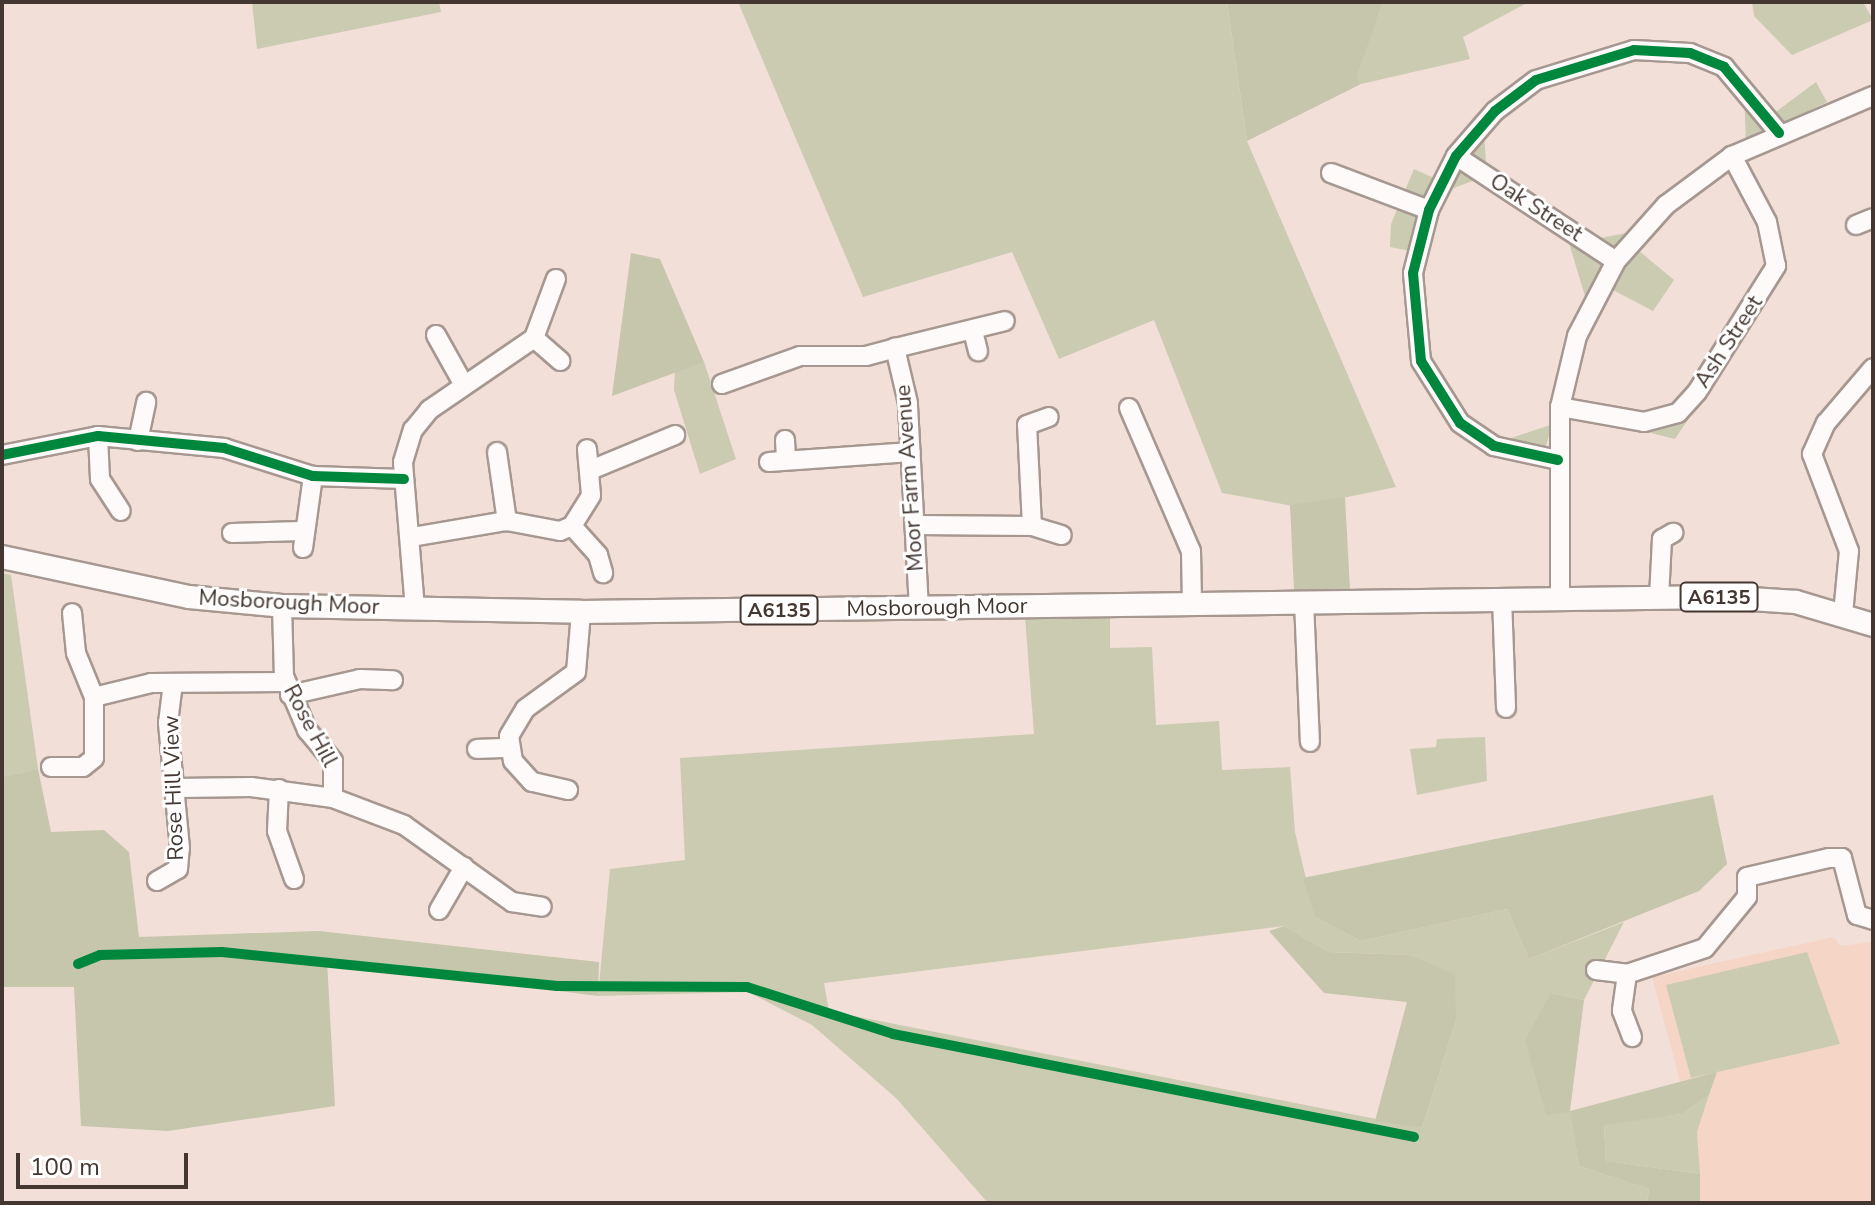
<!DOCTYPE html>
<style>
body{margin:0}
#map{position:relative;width:1875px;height:1205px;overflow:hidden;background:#f2dfd7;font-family:"Nunito Sans",sans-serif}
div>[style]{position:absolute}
.built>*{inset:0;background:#f5d5c6}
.green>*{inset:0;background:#cbcbb2}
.forest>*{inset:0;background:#c5c6ab}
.roads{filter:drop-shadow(2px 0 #a69891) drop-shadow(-2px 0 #a69891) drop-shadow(0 2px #a69891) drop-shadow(0 -2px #a69891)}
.minor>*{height:18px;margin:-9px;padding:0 9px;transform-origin:9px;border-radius:9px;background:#fdfaf9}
.major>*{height:22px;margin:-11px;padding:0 11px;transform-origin:11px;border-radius:11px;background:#fdfaf9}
.cycleway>*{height:10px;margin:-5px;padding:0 5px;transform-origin:5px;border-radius:5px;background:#00873e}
span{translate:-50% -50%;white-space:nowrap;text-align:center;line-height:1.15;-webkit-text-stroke:6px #fff;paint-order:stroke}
.shield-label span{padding:2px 6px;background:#fff;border:2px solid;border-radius:6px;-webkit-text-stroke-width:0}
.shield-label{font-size:20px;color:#443630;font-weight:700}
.street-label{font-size:22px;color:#443630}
.frame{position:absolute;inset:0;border:4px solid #443630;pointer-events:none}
.scale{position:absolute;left:16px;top:1153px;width:172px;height:36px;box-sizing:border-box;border:4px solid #443630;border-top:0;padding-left:10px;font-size:24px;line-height:28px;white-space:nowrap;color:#443630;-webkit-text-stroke:6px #fff;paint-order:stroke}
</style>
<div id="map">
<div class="built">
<i style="clip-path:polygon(1834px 937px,1840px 946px,1873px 942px,1873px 1203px,1700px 1203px,1697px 1132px,1717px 1073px,1680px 1081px,1652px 977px)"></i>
</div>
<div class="green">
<i style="clip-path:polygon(252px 2px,439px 2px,441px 12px,257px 49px)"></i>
<i style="clip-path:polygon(738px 2px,1227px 2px,1247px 141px,1396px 487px,1299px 507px,1222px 493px,1154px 320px,1059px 359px,1012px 252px,863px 297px)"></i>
<i style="clip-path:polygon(1383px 2px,1529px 2px,1463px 37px,1470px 59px,1361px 84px,1355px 78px)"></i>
<i style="clip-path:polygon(1752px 2px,1863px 2px,1873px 20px,1792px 55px,1754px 16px)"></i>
<i style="clip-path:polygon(1816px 82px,1827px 102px,1746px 141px,1744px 94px,1765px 120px)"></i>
<i style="clip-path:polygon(1484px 130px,1486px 164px,1478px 179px,1451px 189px,1438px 216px,1419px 222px,1411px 251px,1390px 247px,1391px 224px,1414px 169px,1447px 184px)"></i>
<i style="clip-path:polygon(1580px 228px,1601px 238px,1626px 233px,1585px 296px,1569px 243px)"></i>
<i style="clip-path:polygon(1638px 250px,1674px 280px,1653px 311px,1611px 289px)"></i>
<i style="clip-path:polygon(704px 362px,736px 459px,700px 474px,674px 390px,675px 369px)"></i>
<i style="clip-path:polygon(1695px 409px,1675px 439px,1643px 431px,1678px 420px)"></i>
<i style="clip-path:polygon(1553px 424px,1544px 451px,1502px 441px)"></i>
<i style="clip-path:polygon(2px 573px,11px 575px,38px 769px,2px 777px)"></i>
<i style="clip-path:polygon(evenodd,1110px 615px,1110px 648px,1152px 647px,1156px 725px,1219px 721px,1222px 770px,1290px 767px,1295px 832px,1315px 917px,1361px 941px,1507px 909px,1529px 959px,1624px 922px,1584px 1000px,1551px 993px,1579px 1166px,1649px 1189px,1647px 1203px,988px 1203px,896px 1098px,812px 1025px,748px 992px,598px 996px,610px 869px,685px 860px,680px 758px,1034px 734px,1025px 617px,1110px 615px,1284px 926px,1329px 952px,1410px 955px,1456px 1020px,1422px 1128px,829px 1011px,824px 983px,1284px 926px)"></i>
<i style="clip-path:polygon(1485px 737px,1487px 781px,1417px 795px,1410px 749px,1436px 747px,1437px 739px)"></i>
<i style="clip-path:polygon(1807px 952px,1840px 1044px,1691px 1078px,1666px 985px)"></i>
<i style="clip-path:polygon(1709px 1095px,1697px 1132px,1700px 1174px,1606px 1161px,1604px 1124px,1682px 1114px)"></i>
</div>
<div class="forest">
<i style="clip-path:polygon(1227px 2px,1383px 2px,1356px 78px,1361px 84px,1247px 141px)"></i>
<i style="clip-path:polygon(631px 253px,660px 259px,704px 362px,612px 396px)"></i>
<i style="clip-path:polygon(1345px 497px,1350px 590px,1294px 590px,1290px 505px)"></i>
<i style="clip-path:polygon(38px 769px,51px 832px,104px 830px,129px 852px,139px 937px,319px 931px,599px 962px,598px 996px,327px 961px,335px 1106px,168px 1131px,81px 1126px,74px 987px,2px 987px,2px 777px)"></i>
<i style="clip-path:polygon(1713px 795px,1727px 864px,1699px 891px,1529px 959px,1507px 909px,1361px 941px,1315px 917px,1303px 878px)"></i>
<i style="clip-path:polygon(1284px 926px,1329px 952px,1409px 955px,1455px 974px,1456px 1020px,1422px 1128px,1375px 1121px,1407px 1002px,1324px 993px,1269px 931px)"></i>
<i style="clip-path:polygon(1551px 993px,1584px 1000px,1570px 1111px,1717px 1072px,1709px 1095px,1682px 1114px,1604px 1125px,1606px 1161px,1700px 1174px,1700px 1203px,1647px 1203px,1649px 1189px,1579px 1166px,1570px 1112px,1546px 1115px,1525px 1040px)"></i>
</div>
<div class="roads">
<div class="minor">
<i style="left:1456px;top:156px;width:191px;rotate:33.3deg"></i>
<i style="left:1331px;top:173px;width:105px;rotate:20.7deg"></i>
<i style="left:1856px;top:225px;width:18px;rotate:-22deg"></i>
<i style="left:973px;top:331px;width:21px;rotate:76deg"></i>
<i style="left:436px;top:335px;width:57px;rotate:60.8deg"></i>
<i style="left:534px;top:338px;width:35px;rotate:41deg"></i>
<i style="left:722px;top:384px;width:83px;rotate:-19.7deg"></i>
<i style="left:800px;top:356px;width:66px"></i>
<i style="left:866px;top:356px;width:30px;rotate:-15deg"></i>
<i style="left:1560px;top:407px;width:85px;rotate:10.1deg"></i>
<i style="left:1644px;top:422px;width:35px;rotate:-15deg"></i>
<i style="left:1678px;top:413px;width:28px;rotate:-48deg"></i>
<i style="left:1697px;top:392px;width:149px;rotate:-57.9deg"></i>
<i style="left:1776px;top:266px;width:45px;rotate:-101.6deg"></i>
<i style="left:1767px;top:222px;width:75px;rotate:-117.9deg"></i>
<i style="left:1129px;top:408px;width:156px;rotate:66.6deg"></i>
<i style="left:1191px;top:551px;width:52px;rotate:88.9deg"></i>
<i style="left:98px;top:436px;width:43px;rotate:87.3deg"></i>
<i style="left:100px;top:479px;width:38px;rotate:57deg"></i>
<i style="left:785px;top:440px;width:20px;rotate:87deg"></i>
<i style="left:138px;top:441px;width:40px;rotate:-78deg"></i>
<i style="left:497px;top:452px;width:70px;rotate:81.8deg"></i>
<i style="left:2px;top:455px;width:98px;rotate:-11.2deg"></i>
<i style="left:98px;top:436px;width:127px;rotate:5.4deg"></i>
<i style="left:224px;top:448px;width:93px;rotate:17.5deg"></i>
<i style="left:313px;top:476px;width:91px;rotate:1.9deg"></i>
<i style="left:1558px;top:460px;width:66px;rotate:-167.7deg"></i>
<i style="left:1494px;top:446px;width:41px;rotate:-145.9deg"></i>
<i style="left:1460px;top:423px;width:73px;rotate:-122.2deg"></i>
<i style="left:1421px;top:361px;width:88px;rotate:-95.2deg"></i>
<i style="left:1413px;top:273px;width:65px;rotate:-75.7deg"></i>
<i style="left:1429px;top:210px;width:60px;rotate:-63.4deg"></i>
<i style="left:1456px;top:156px;width:60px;rotate:-49.1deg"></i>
<i style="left:1495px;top:111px;width:51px;rotate:-37.1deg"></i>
<i style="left:1536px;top:80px;width:102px;rotate:-17deg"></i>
<i style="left:1634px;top:50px;width:56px;rotate:3.1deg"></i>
<i style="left:1690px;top:53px;width:37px;rotate:22deg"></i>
<i style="left:1724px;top:67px;width:86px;rotate:50.2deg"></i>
<i style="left:769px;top:462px;width:142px;rotate:-4deg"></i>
<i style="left:593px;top:469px;width:89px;rotate:-22.5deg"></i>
<i style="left:917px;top:525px;width:115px;rotate:0.5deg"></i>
<i style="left:1032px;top:526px;width:31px;rotate:17deg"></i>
<i style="left:572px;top:526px;width:39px;rotate:48deg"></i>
<i style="left:598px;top:555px;width:19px;rotate:74deg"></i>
<i style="left:1032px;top:526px;width:101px;rotate:-92.8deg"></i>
<i style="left:1027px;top:425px;width:23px;rotate:-20deg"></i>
<i style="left:232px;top:533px;width:70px;rotate:-1.6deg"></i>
<i style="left:412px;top:537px;width:96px;rotate:-9.6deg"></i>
<i style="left:507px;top:521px;width:54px;rotate:10.7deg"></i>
<i style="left:560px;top:531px;width:13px;rotate:-23deg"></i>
<i style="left:572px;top:526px;width:36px;rotate:-58deg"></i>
<i style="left:591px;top:495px;width:46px;rotate:-95deg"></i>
<i style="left:303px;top:548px;width:73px;rotate:-82.1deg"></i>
<i style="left:1502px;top:598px;width:110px;rotate:87.9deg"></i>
<i style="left:1560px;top:598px;width:191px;rotate:-90deg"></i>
<i style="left:1560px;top:407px;width:73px;rotate:-76.5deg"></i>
<i style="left:1577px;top:336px;width:85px;rotate:-62.5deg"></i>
<i style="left:1616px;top:261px;width:75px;rotate:-48.2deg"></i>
<i style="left:1666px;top:205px;width:82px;rotate:-36.6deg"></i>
<i style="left:1732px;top:156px;width:153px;rotate:-23.1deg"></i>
<i style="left:1659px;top:598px;width:59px;rotate:-87.1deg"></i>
<i style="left:1662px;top:539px;width:13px;rotate:-29deg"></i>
<i style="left:1304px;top:601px;width:141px;rotate:87.6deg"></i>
<i style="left:282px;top:606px;width:70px;rotate:88.4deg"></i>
<i style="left:284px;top:676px;width:59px;rotate:66.9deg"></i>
<i style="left:307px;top:730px;width:40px;rotate:50deg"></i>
<i style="left:333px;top:761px;width:37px;rotate:90deg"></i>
<i style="left:415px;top:609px;width:147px;rotate:-94.7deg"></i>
<i style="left:403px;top:462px;width:34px;rotate:-73deg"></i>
<i style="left:413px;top:430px;width:26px;rotate:-51deg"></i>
<i style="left:429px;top:410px;width:127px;rotate:-34.4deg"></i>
<i style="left:534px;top:338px;width:63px;rotate:-69.6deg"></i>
<i style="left:919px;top:609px;width:206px;rotate:-93.1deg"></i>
<i style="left:908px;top:403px;width:57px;rotate:-103.3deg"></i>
<i style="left:895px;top:348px;width:113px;rotate:-13.8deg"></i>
<i style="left:1843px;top:614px;width:63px;rotate:-84.6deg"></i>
<i style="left:1849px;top:551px;width:104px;rotate:-110.9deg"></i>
<i style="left:1812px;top:454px;width:34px;rotate:-66deg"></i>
<i style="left:1826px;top:423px;width:72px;rotate:-49.5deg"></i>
<i style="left:290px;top:695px;width:72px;rotate:-12.9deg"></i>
<i style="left:360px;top:679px;width:33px;rotate:2deg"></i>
<i style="left:94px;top:697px;width:59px;rotate:-13.8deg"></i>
<i style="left:151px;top:683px;width:134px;rotate:-0.4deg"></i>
<i style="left:477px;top:749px;width:31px;rotate:-2deg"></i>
<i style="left:51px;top:767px;width:32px"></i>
<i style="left:83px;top:767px;width:14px;rotate:-39deg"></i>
<i style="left:94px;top:758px;width:61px;rotate:-90deg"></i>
<i style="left:94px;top:697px;width:48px;rotate:-112.2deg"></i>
<i style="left:76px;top:653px;width:40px;rotate:-95.7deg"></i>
<i style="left:177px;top:788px;width:74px;rotate:-0.8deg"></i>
<i style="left:251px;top:787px;width:83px;rotate:7.6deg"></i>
<i style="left:333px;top:798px;width:76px;rotate:20.8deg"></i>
<i style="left:404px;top:825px;width:133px;rotate:35.5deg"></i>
<i style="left:512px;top:902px;width:30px;rotate:9deg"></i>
<i style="left:279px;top:789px;width:42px;rotate:92.7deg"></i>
<i style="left:277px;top:831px;width:51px;rotate:70.5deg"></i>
<i style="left:568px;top:790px;width:37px;rotate:-167deg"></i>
<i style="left:532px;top:782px;width:28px;rotate:-132deg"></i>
<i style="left:513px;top:761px;width:25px;rotate:-99deg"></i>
<i style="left:509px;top:736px;width:31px;rotate:-59deg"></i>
<i style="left:525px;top:709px;width:63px;rotate:-36deg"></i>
<i style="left:576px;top:672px;width:60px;rotate:-85.2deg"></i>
<i style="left:157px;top:881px;width:24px;rotate:-30deg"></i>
<i style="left:178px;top:869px;width:21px;rotate:-85deg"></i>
<i style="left:180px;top:848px;width:126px;rotate:-95.5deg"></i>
<i style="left:168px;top:723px;width:40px;rotate:-82.9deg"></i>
<i style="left:439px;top:910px;width:50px;rotate:-59.8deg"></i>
<i style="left:1596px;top:970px;width:31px;rotate:7deg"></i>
<i style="left:1627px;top:974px;width:82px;rotate:-18.4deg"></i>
<i style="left:1705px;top:948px;width:66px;rotate:-50.5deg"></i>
<i style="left:1747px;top:897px;width:20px;rotate:-90deg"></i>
<i style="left:1747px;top:877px;width:84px;rotate:-13deg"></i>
<i style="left:1829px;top:858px;width:13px"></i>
<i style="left:1842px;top:858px;width:59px;rotate:75.3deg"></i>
<i style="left:1857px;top:915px;width:17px;rotate:17deg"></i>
<i style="left:1627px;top:974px;width:37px;rotate:98deg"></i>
<i style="left:1622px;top:1011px;width:28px;rotate:69deg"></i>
</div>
<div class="major">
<i style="left:2px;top:557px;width:191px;rotate:12.1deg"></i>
<i style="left:189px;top:597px;width:93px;rotate:5.5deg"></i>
<i style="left:282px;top:606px;width:299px;rotate:1.1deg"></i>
<i style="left:581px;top:612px;width:1140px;rotate:-0.75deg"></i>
<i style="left:1721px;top:597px;width:75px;rotate:3.8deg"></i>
<i style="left:1796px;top:602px;width:80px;rotate:16.6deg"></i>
</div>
</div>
<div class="cycleway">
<i style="left:2px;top:455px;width:98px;rotate:-11.2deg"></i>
<i style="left:98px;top:436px;width:127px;rotate:5.4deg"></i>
<i style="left:224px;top:448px;width:93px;rotate:17.5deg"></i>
<i style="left:313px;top:476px;width:91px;rotate:1.9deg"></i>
<i style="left:1558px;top:460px;width:66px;rotate:-167.7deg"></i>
<i style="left:1494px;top:446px;width:41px;rotate:-145.9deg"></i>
<i style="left:1460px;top:423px;width:73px;rotate:-122.2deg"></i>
<i style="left:1421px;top:361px;width:88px;rotate:-95.2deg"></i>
<i style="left:1413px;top:273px;width:65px;rotate:-75.7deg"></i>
<i style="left:1429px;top:210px;width:60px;rotate:-63.4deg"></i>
<i style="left:1456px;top:156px;width:60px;rotate:-49.1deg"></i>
<i style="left:1495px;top:111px;width:51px;rotate:-37.1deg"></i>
<i style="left:1536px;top:80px;width:102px;rotate:-17deg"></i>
<i style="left:1634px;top:50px;width:56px;rotate:3.1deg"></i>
<i style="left:1690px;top:53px;width:37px;rotate:22deg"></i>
<i style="left:1724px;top:67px;width:86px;rotate:50.2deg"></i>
<i style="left:78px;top:964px;width:24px;rotate:-22deg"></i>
<i style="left:100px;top:955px;width:122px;rotate:-1.4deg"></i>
<i style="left:222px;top:952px;width:337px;rotate:5.8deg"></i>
<i style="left:557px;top:986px;width:190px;rotate:0.3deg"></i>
<i style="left:747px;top:987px;width:153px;rotate:17.8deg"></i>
<i style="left:893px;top:1034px;width:531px;rotate:11.18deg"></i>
</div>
<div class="shield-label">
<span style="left:1719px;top:597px">A6135</span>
<span style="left:779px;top:610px">A6135</span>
</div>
<div class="street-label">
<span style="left:1536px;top:208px;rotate:33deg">Oak Street</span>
<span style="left:1729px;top:342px;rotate:-57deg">Ash Street</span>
<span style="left:910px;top:478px;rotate:-94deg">Moor Farm Avenue</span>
<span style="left:289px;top:603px;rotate:3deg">Mosborough Moor</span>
<span style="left:937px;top:608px;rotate:-1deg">Mosborough Moor</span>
<span style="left:310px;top:726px;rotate:62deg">Rose Hill</span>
<span style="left:174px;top:788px;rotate:-92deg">Rose Hill View</span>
</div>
<div class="frame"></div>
<div class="scale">100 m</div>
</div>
